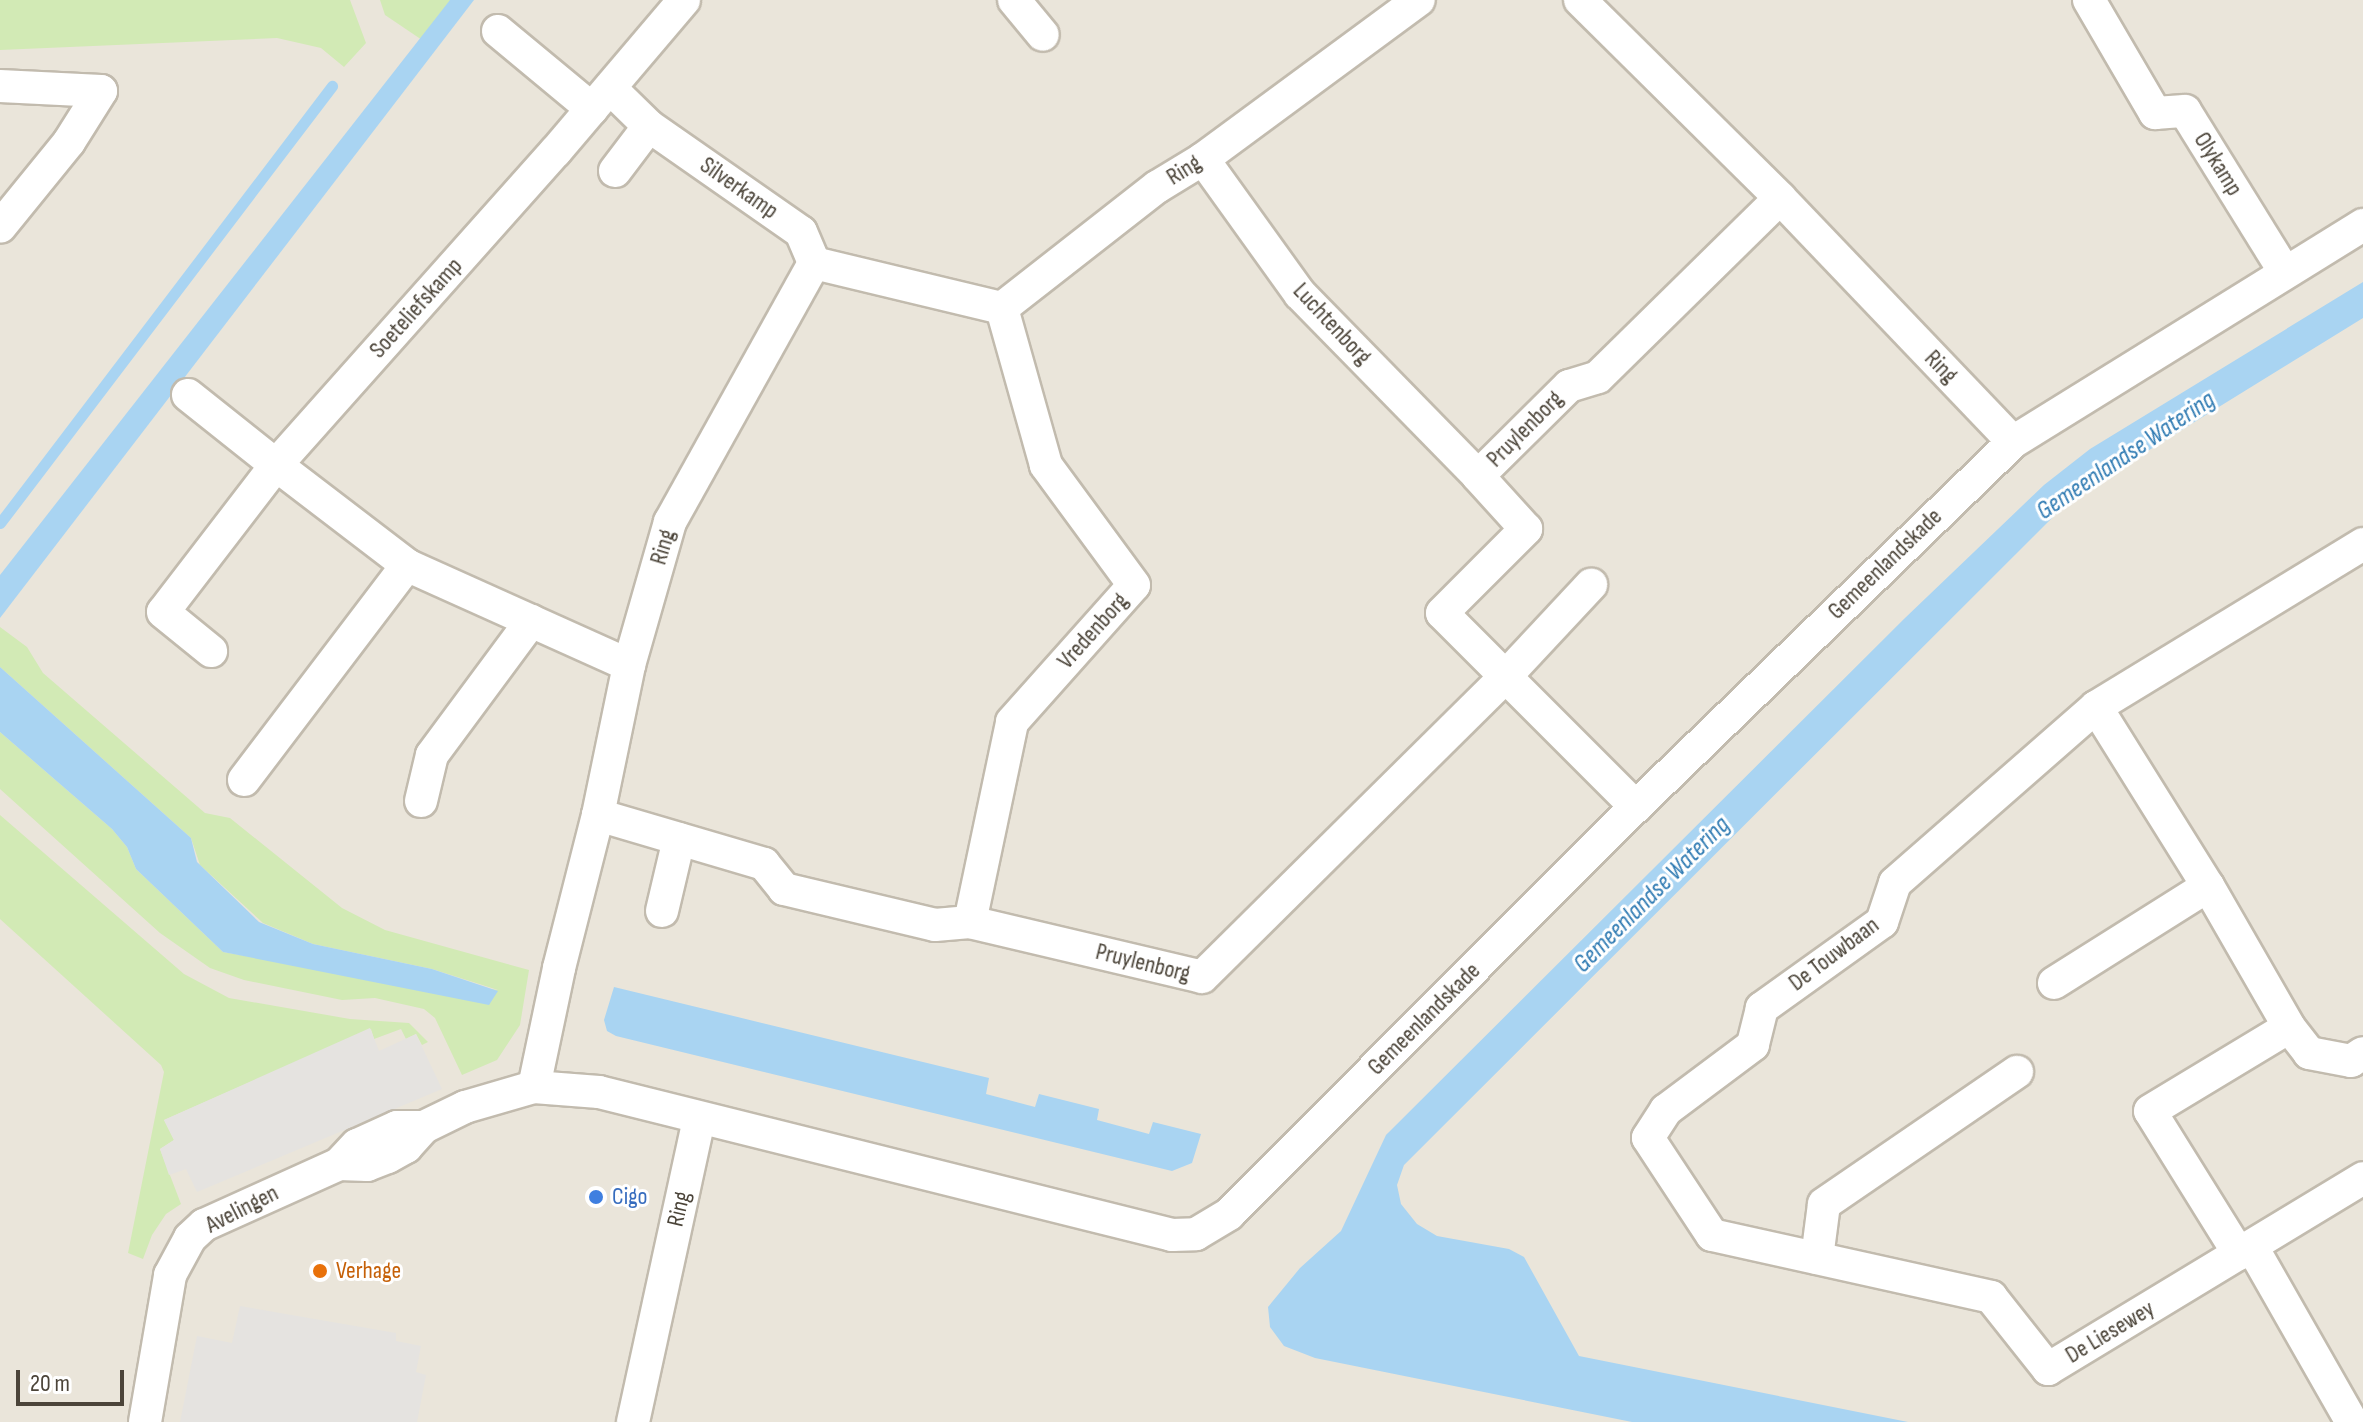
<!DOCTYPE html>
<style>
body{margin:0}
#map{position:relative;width:2363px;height:1422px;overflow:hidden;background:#f6f3ec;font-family:"Sofia Sans Condensed",sans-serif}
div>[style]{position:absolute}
.residential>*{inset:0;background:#eae5da}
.green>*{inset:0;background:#d2eab5}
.parking>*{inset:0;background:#e5e3e0}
.water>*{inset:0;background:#a9d4f2}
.stream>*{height:11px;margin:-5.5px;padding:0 5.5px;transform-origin:5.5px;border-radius:5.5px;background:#a9d4f2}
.roads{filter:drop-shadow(2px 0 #c2bbae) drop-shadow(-2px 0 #c2bbae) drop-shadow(0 2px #c2bbae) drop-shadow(0 -2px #c2bbae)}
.minor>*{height:32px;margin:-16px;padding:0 16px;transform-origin:16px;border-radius:16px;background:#fff}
.dots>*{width:22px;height:22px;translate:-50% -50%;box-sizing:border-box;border:4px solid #fff;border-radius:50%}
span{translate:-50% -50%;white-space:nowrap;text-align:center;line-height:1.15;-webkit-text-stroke:6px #fff;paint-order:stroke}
.street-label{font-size:24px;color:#4b4439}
.shop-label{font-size:24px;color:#366cbe}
.left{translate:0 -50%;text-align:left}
.food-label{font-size:24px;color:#c56008}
.water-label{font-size:26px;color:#2e7ab2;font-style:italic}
.scale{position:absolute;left:16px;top:1370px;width:108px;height:36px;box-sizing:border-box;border:4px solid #4b4439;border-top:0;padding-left:10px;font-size:24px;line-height:28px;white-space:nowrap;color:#4b4439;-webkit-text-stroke:6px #fff;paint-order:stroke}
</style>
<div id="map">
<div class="residential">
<i style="clip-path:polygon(0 0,2363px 0,2363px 1422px,0 1422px)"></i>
</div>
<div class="green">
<i style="clip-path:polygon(0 0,350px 0,366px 43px,344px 67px,321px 48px,277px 38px,0 50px)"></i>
<i style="clip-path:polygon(380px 0,459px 0,428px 44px,385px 15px)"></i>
<i style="clip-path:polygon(0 627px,27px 647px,43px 673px,205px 813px,230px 818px,342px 908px,385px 930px,529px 970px,520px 1025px,497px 1060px,462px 1075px,435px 1018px,424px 1009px,375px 998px,342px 1000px,244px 980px,210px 968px,160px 933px,0 789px,0 732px,112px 829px,127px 847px,136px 869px,223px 952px,360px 976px,498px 990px,432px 969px,313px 944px,263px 923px,200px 865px,191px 838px,0 667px)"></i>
<i style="clip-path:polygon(0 815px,184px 974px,229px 998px,350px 1019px,409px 1023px,428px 1042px,422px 1045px,416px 1034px,406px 1039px,401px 1029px,374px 1039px,371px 1029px,164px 1120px,174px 1140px,160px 1149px,181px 1204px,166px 1214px,152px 1235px,143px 1259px,128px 1253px,164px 1072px,161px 1065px,0 919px)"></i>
</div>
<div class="parking">
<i style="clip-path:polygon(370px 1028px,379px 1051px,416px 1034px,442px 1089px,197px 1192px,186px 1169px,169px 1175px,160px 1149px,174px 1140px,164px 1120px)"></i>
<i style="clip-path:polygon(240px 1306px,396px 1333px,396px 1341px,421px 1346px,416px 1372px,426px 1375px,417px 1422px,180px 1422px,197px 1336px,232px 1343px)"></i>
</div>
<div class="water">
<i style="clip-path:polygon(450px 0,474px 0,0 618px,0 575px)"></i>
<i style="clip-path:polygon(2363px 282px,2363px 318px,2099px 481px,2058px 512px,1404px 1165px,1397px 1185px,1401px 1204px,1417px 1224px,1437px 1236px,1509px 1249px,1524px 1257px,1579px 1356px,1908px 1422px,1632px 1422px,1315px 1358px,1284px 1346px,1270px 1327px,1268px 1307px,1300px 1268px,1341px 1231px,1386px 1135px,1905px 618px,2044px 485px,2090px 449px)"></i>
<i style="clip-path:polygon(0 667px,191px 838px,197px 862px,259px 922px,313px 944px,432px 969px,498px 991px,489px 1005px,223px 952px,136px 869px,127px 847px,112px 829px,0 732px)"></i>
<i style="clip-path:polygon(614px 987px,989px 1078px,986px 1094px,1035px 1107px,1039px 1094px,1099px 1109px,1097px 1120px,1149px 1134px,1153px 1122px,1201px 1134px,1192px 1163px,1172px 1171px,616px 1036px,607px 1031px,604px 1020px)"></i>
</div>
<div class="stream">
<i style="left:0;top:523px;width:549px;rotate:-52.78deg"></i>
</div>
<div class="roads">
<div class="minor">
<i style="left:1014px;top:0;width:45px;rotate:50.4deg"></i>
<i style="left:1580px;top:0;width:281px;rotate:44.7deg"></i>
<i style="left:1780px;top:198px;width:337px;rotate:46.3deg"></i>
<i style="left:2089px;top:0;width:131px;rotate:59.7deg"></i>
<i style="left:2155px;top:113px;width:30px;rotate:-4deg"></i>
<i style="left:2185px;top:111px;width:190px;rotate:58.2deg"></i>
<i style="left:498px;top:31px;width:122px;rotate:39.7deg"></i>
<i style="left:0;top:86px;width:101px;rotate:2.8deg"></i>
<i style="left:101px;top:91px;width:60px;rotate:122.1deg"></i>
<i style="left:69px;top:142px;width:109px;rotate:129.1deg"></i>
<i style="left:610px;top:88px;width:54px;rotate:44.3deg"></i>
<i style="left:649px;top:126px;width:185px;rotate:34.9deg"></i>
<i style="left:801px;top:232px;width:34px;rotate:67deg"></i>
<i style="left:1203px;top:159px;width:166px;rotate:54.3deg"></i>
<i style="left:1300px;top:294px;width:255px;rotate:45.6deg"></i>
<i style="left:615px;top:171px;width:56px;rotate:-52.9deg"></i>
<i style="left:188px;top:395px;width:112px;rotate:38.5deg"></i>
<i style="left:276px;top:465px;width:185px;rotate:127.5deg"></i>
<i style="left:163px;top:612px;width:62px;rotate:39.1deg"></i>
<i style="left:2363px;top:544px;width:313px;rotate:148.6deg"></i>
<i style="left:2096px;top:707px;width:267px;rotate:138.8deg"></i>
<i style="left:1895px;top:883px;width:41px;rotate:108.4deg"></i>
<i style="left:1882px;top:922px;width:148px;rotate:144.4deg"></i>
<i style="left:1762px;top:1008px;width:38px;rotate:104deg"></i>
<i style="left:1753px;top:1045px;width:109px;rotate:143.2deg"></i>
<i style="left:1666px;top:1110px;width:33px;rotate:123deg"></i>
<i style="left:1648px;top:1138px;width:116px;rotate:56.6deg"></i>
<i style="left:1712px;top:1235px;width:286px;rotate:12.5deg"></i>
<i style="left:1991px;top:1297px;width:92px;rotate:51.6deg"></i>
<i style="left:2048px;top:1369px;width:368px;rotate:-31.2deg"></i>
<i style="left:629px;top:665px;width:243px;rotate:-155.8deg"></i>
<i style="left:407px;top:565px;width:165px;rotate:-142.6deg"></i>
<i style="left:276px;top:465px;width:421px;rotate:-48.3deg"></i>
<i style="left:556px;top:151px;width:198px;rotate:-49.7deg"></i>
<i style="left:2096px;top:707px;width:211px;rotate:58deg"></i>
<i style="left:244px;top:780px;width:270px;rotate:-52.8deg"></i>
<i style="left:421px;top:801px;width:47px;rotate:-76.6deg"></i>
<i style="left:432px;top:755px;width:167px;rotate:-53.5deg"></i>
<i style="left:1636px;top:807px;width:274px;rotate:-135deg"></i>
<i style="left:1442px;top:613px;width:119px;rotate:-45deg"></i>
<i style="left:1526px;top:529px;width:72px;rotate:-132.2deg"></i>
<i style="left:1478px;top:476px;width:128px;rotate:-44.7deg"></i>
<i style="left:1569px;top:386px;width:30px;rotate:-17deg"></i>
<i style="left:1598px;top:377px;width:255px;rotate:-44.5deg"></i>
<i style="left:598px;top:815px;width:173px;rotate:16.4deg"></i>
<i style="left:764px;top:864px;width:32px;rotate:51deg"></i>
<i style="left:784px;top:889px;width:155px;rotate:13.4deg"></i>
<i style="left:935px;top:925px;width:35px;rotate:-5deg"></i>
<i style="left:970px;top:922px;width:238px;rotate:13.3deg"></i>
<i style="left:1202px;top:977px;width:428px;rotate:-44.7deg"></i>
<i style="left:1506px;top:676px;width:125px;rotate:-47deg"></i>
<i style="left:662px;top:911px;width:74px;rotate:-76.7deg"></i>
<i style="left:970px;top:922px;width:204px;rotate:-78.1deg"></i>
<i style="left:1012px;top:722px;width:183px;rotate:-48.3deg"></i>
<i style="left:1134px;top:585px;width:149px;rotate:-126.3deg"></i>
<i style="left:1046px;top:465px;width:163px;rotate:-105.7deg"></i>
<i style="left:2054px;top:983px;width:182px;rotate:-32.2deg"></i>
<i style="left:2208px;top:886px;width:163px;rotate:60.1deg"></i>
<i style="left:2289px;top:1027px;width:33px;rotate:52deg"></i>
<i style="left:2309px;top:1053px;width:43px;rotate:10.8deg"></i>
<i style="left:2351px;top:1061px;width:14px;rotate:-34deg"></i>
<i style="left:534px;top:1087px;width:122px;rotate:-78.1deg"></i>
<i style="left:559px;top:968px;width:158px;rotate:-75.7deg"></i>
<i style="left:598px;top:815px;width:153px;rotate:-78.3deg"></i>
<i style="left:629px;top:665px;width:149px;rotate:-74deg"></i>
<i style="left:670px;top:522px;width:296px;rotate:-60.9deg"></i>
<i style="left:814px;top:263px;width:193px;rotate:13.5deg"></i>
<i style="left:1002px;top:308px;width:197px;rotate:-38deg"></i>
<i style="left:1157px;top:187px;width:54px;rotate:-31.3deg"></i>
<i style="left:1203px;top:159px;width:268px;rotate:-36.4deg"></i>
<i style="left:339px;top:1164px;width:26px;rotate:-47deg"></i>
<i style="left:357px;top:1145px;width:44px;rotate:-24.2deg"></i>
<i style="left:397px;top:1127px;width:27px"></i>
<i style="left:2252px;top:1247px;width:202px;rotate:60.3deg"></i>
<i style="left:2239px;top:1254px;width:168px;rotate:-121.9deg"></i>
<i style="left:2150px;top:1111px;width:162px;rotate:-31.1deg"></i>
<i style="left:1817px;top:1258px;width:54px;rotate:-82.6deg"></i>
<i style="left:1824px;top:1204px;width:234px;rotate:-34.4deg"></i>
<i style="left:145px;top:1422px;width:149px;rotate:-80.3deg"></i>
<i style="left:170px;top:1275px;width:42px;rotate:-61.6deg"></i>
<i style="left:190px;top:1238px;width:19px;rotate:-43deg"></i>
<i style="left:204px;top:1225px;width:148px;rotate:-24.3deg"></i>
<i style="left:339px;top:1164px;width:28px;rotate:2deg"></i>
<i style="left:367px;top:1165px;width:22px;rotate:-21deg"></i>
<i style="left:388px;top:1157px;width:21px;rotate:-29deg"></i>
<i style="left:406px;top:1147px;width:27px;rotate:-48deg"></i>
<i style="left:424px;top:1127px;width:46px;rotate:-26deg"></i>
<i style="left:465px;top:1107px;width:72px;rotate:-16.2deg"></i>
<i style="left:534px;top:1087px;width:65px;rotate:4.4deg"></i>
<i style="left:599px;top:1092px;width:591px;rotate:14.01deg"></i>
<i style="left:1172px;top:1235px;width:24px;rotate:-2deg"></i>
<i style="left:1196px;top:1234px;width:39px;rotate:-31deg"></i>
<i style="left:1229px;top:1214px;width:555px;rotate:-45.07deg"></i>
<i style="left:1621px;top:821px;width:545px;rotate:-44.03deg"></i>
<i style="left:2013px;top:442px;width:412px;rotate:-31.8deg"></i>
<i style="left:633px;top:1422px;width:310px;rotate:-77.7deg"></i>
</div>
</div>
<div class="dots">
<i style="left:596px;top:1197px;background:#3f7fe0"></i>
<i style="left:320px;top:1271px;background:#e8710a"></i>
</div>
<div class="street-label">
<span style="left:2218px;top:164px;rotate:58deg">Olykamp</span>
<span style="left:1184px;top:170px;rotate:-32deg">Ring</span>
<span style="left:739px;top:188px;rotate:35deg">Silverkamp</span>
<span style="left:416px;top:308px;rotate:-48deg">Soeteliefskamp</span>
<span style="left:1332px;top:324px;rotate:47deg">Luchtenborg</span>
<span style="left:1941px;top:367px;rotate:46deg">Ring</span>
<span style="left:1525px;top:429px;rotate:-45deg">Pruylenborg</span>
<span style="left:663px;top:547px;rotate:-73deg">Ring</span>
<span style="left:1885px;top:564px;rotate:-44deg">Gemeenlandskade</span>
<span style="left:1093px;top:631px;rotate:-48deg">Vredenborg</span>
<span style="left:1834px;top:954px;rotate:-37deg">De Touwbaan</span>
<span style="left:1143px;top:963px;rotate:14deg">Pruylenborg</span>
<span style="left:1424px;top:1019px;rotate:-45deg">Gemeenlandskade</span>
<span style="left:242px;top:1209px;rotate:-27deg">Avelingen</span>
<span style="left:679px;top:1209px;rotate:-77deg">Ring</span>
<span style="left:2110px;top:1332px;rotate:-31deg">De Liesewey</span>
</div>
<div class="shop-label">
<span class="left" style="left:612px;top:1197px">Cigo</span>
</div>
<div class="food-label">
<span class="left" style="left:336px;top:1271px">Verhage</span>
</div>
<div class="water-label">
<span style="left:2126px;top:456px;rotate:-34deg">Gemeenlandse Watering</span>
<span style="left:1652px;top:895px;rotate:-45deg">Gemeenlandse Watering</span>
</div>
<div class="scale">20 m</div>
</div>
